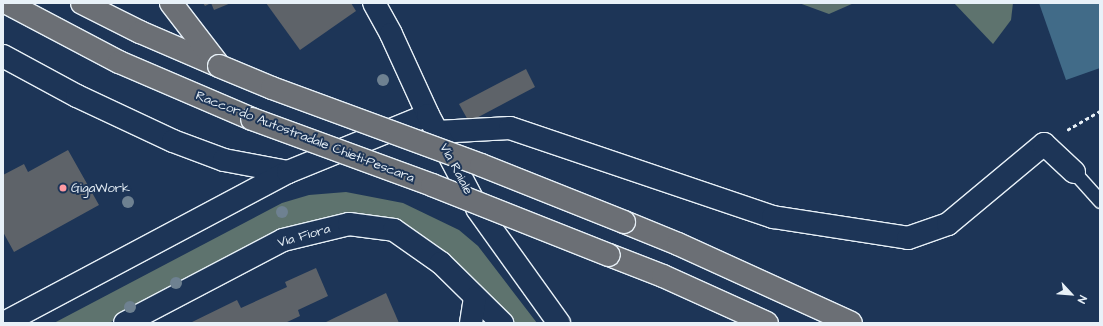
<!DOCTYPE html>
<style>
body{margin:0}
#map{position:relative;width:1103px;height:326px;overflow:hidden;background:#1d3557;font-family:"Architects Daughter",sans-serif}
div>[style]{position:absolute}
.green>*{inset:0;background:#5e736e}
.water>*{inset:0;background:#416b88}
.building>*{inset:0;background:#5e6369}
.path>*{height:2.5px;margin-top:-1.25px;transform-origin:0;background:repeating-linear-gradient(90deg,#e8f1f8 0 4px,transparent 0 7px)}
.roads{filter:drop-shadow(1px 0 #e8f1f8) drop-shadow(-1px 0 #e8f1f8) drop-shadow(0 1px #e8f1f8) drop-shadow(0 -1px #e8f1f8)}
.lane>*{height:13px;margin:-6.5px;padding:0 6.5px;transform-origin:6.5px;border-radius:6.5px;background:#1d3557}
.street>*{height:22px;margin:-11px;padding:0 11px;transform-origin:11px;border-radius:11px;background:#1d3557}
.secondary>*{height:22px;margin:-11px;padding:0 11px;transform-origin:11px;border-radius:11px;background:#1d3557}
.highway>*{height:22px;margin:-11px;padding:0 11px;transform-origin:11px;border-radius:11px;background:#6b6f75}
.bridges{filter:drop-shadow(1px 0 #e8f1f8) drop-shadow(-1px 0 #e8f1f8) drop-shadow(0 1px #e8f1f8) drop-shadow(0 -1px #e8f1f8)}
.highway-bridge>*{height:22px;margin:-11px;padding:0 11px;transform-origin:11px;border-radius:11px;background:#6b6f75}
.trees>*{width:12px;height:12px;margin:-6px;border-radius:50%;background:#6e8191}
.dots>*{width:11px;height:11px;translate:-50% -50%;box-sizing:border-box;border:2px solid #1d3557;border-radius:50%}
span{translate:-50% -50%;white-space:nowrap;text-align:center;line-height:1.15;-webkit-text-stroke:4px #1d3557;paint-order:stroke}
.street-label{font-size:13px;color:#e8f1f8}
.poi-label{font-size:13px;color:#e8f1f8}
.left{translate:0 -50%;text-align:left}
.frame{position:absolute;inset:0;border:4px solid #e8f1f8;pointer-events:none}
.north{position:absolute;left:1051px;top:274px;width:40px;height:40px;-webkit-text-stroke:3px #1d3557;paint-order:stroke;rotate:116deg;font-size:11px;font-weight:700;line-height:16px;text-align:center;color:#e8f1f8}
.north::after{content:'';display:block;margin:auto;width:14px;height:18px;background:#e8f1f8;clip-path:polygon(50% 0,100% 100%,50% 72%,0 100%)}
</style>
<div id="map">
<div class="green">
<i style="clip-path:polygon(799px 3px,854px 3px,829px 14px)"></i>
<i style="clip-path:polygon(954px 3px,1013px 3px,1011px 20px,993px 44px)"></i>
<i style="clip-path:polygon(346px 192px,403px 203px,459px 230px,478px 246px,537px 323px,513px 323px,450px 258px,400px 223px,284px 231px,109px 323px,54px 323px,282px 203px,309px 195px)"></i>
</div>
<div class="water">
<i style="clip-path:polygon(1039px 3px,1100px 3px,1100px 68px,1066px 80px)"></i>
</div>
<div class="building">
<i style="clip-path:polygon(203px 3px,231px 3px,214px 10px,211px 3px,205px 6px)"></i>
<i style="clip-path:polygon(266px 3px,351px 3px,356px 11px,300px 50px)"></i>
<i style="clip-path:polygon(526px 69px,535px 87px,469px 122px,459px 104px)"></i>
<i style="clip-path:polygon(68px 150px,99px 205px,14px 252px,3px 232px,3px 175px,24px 164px,28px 172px)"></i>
<i style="clip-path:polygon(316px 268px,328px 296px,298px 310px,300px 316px,285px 323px,190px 323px,237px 300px,241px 308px,287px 287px,285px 282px)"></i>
<i style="clip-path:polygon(386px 293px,399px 323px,324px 323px)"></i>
</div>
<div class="path">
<i style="left:1067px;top:130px;width:38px;rotate:-30deg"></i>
</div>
<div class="roads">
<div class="lane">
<i style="left:1074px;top:172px;width:39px;rotate:48deg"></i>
</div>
<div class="street">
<i style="left:3px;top:56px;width:84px;rotate:28.4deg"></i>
<i style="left:77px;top:96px;width:106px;rotate:25.1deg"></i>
<i style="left:173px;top:141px;width:54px;rotate:20.4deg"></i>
<i style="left:224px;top:160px;width:65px;rotate:10.6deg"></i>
<i style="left:437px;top:132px;width:73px;rotate:-3.1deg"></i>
<i style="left:510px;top:128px;width:278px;rotate:18.7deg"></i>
<i style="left:773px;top:217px;width:137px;rotate:8.8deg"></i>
<i style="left:908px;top:238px;width:42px;rotate:-19.3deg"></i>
<i style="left:948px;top:224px;width:125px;rotate:-39.8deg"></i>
<i style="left:1044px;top:144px;width:41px;rotate:43deg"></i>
<i style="left:4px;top:323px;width:322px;rotate:-28deg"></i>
<i style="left:288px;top:172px;width:151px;rotate:-22.2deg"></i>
<i style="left:125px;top:323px;width:178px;rotate:-27.7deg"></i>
<i style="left:283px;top:240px;width:68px;rotate:-13.6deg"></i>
<i style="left:349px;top:224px;width:45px;rotate:7.6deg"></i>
<i style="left:394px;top:230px;width:57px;rotate:35.1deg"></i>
<i style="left:441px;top:263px;width:86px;rotate:44.5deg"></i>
<i style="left:471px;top:323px;width:25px;rotate:-81deg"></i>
</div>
<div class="secondary">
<i style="left:374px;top:3px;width:35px;rotate:61deg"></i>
<i style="left:391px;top:34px;width:89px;rotate:65.4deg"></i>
<i style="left:428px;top:115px;width:107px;rotate:62.2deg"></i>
<i style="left:478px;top:210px;width:139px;rotate:54.4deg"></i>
</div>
<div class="highway">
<i style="left:7px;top:3px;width:127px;rotate:27.8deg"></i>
<i style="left:119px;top:62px;width:145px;rotate:23.2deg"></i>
<i style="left:82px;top:3px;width:65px;rotate:26.6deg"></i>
<i style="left:140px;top:32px;width:86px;rotate:23.3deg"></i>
<i style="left:171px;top:3px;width:76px;rotate:52.5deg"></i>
<i style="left:624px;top:222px;width:58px;rotate:22.2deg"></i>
<i style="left:678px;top:244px;width:190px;rotate:24.5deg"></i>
<i style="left:609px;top:255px;width:58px;rotate:21.3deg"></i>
<i style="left:663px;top:276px;width:114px;rotate:24.3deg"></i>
</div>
</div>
<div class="bridges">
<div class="highway-bridge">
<i style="left:219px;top:66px;width:57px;rotate:22.5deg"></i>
<i style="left:272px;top:88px;width:223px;rotate:20.2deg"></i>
<i style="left:481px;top:165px;width:154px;rotate:21.7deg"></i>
<i style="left:252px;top:119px;width:192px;rotate:20.1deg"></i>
<i style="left:432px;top:185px;width:190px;rotate:21.6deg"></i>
</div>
</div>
<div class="trees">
<i style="left:383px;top:80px"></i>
<i style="left:128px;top:202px"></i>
<i style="left:282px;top:212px"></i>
<i style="left:176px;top:283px"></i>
<i style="left:130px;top:307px"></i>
</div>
<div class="dots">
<i style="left:63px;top:188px;background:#ff9aa2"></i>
</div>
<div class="street-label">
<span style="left:305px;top:137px;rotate:21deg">Raccordo Autostradale Chieti-Pescara</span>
<span style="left:456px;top:169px;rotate:62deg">Via Raiale</span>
<span style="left:304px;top:236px;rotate:-16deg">Via Fiora</span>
</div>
<div class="poi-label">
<span class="left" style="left:71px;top:188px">GigaWork</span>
</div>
<div class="frame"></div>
<div class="north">N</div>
</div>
